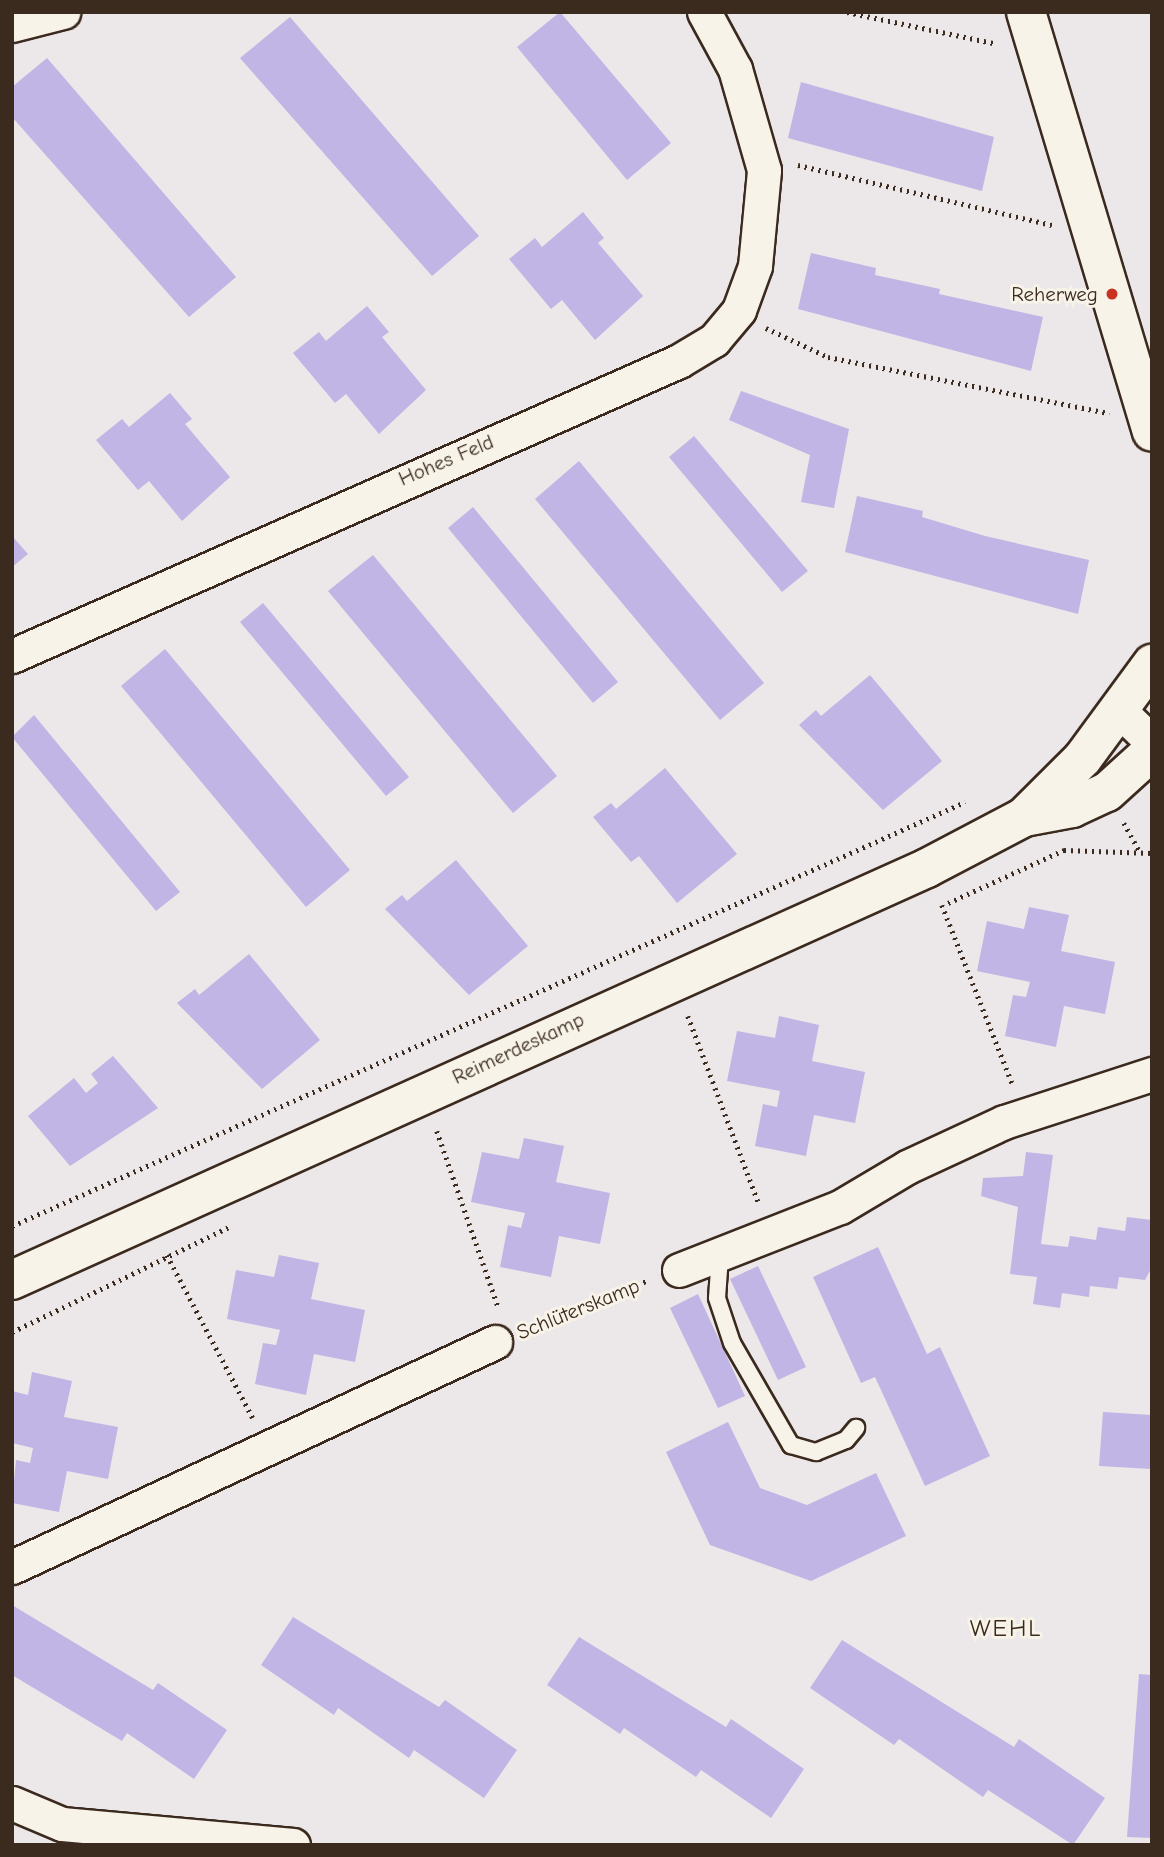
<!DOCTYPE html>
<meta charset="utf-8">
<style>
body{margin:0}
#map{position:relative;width:1164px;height:1857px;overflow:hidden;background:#ece7e8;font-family:"Comic Neue",sans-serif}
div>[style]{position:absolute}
.building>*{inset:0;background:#c1b5e6}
.path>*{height:4.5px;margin-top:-2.25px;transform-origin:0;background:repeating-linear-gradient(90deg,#3b2a1e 0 2px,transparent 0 7px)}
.roads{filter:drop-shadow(2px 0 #3b2a1e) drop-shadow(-2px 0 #3b2a1e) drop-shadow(0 2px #3b2a1e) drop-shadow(0 -2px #3b2a1e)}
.lane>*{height:16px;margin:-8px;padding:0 8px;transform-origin:8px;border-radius:8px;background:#f7f3e8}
.street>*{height:33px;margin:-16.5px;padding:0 16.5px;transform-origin:16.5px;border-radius:16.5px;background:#f7f3e8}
.secondary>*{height:38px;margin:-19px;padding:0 19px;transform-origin:19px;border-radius:19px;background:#f7f3e8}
.dots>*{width:19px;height:19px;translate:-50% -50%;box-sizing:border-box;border:4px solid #f7f3e8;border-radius:50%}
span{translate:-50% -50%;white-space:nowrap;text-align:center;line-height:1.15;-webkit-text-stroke:6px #f7f3e8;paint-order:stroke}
.poi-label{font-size:21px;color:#3b2a1e}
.right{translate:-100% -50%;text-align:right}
.street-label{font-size:21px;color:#3b2a1e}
.quarter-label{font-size:24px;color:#3b2a1e;letter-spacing:2px}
.frame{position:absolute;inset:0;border:14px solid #3b2a1e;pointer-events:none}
</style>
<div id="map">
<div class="building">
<i style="clip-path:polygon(560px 12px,671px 143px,627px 180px,517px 47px)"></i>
<i style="clip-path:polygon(290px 17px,479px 236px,432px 276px,240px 58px)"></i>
<i style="clip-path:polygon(47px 58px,236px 277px,189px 317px,12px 117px,12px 87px)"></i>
<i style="clip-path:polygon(801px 82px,994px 137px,982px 191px,788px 138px)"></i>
<i style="clip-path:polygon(583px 212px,604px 238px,598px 243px,643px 296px,595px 340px,562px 300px,551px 309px,509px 259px,535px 238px,542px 247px)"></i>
<i style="clip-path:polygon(811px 253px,876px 268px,875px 275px,940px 289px,939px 294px,1043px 317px,1031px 371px,798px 309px)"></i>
<i style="clip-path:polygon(367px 306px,389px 332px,382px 337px,426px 390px,379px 434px,346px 394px,335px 403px,293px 353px,319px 332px,326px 341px)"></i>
<i style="clip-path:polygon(741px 391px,849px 429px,834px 508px,801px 502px,810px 455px,729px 420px)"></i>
<i style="clip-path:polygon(170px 393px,192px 419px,185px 424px,230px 477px,182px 521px,149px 481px,138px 490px,96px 440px,122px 419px,129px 427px)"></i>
<i style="clip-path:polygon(694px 436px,808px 571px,782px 592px,669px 457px)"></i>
<i style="clip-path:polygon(579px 461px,764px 683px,720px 720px,535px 499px)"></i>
<i style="clip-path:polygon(857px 496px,923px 511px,922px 517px,985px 536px,1089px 560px,1078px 614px,845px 552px)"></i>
<i style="clip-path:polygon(473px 507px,618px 682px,593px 703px,448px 528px)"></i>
<i style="clip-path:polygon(12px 536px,28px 554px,12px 567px)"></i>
<i style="clip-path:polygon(373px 555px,557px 776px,513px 813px,328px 591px)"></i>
<i style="clip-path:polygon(263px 603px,409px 777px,386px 796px,240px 622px)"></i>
<i style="clip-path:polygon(165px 649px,350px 870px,306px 907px,121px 686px)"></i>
<i style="clip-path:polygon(870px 675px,942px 761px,883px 810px,799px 725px,816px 710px,821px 716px)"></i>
<i style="clip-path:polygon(34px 715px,180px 892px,156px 911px,12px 737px)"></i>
<i style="clip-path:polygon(665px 768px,737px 854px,677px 903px,639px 856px,631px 862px,593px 817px,611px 803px,616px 809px)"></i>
<i style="clip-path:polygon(456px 860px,528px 946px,469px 995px,385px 909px,402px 895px,407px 901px)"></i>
<i style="clip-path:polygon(1029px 907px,1069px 915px,1061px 951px,1115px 962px,1105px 1014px,1064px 1006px,1056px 1047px,1005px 1036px,1013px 995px,1026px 997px,1030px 982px,977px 971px,987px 921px,1024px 929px)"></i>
<i style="clip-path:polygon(249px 954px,320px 1040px,262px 1089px,177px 1003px,195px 989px,199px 995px)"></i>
<i style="clip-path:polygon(779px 1016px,819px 1025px,812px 1061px,865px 1072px,855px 1123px,814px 1115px,806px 1156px,755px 1146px,763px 1104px,777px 1107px,780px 1091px,727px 1081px,737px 1031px,775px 1038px)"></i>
<i style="clip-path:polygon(113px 1056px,158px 1108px,70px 1166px,28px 1116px,74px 1078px,86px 1093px,98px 1083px,91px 1074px)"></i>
<i style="clip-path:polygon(524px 1138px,564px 1146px,556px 1182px,610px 1193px,600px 1244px,559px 1236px,551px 1277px,500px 1267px,508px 1225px,521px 1228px,525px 1213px,471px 1202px,482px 1152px,519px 1159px)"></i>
<i style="clip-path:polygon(1026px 1152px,1053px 1155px,1041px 1244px,1068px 1247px,1070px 1236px,1096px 1240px,1098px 1227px,1125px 1231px,1127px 1217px,1152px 1220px,1152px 1267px,1145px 1280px,1119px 1277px,1117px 1289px,1090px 1286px,1089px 1297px,1062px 1293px,1060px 1308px,1033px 1304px,1037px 1277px,1010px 1274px,1018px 1207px,981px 1196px,983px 1178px,1023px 1176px)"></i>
<i style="clip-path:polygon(878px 1247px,927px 1354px,940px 1347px,990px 1456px,925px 1486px,875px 1377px,861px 1383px,813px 1277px)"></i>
<i style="clip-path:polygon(279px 1255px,319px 1263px,311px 1299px,365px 1310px,355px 1362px,314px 1354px,306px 1395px,255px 1384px,263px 1343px,276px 1345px,280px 1330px,227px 1319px,236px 1270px,274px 1277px)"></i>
<i style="clip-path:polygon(758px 1266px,806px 1367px,778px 1380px,730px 1279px)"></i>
<i style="clip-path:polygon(698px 1294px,745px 1396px,718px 1408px,670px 1308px)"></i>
<i style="clip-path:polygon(32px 1372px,72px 1381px,64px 1417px,118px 1427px,108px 1479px,67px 1471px,59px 1512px,12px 1503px,16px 1460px,30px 1463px,33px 1448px,12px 1443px,12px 1391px,28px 1395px)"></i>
<i style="clip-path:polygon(1103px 1412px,1152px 1415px,1152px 1469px,1099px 1466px)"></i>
<i style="clip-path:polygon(728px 1422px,760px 1488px,807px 1505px,876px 1473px,906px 1536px,811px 1581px,710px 1545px,666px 1452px)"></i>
<i style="clip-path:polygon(12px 1605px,153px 1690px,158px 1683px,227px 1730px,194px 1779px,127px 1733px,122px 1741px,12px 1675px)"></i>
<i style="clip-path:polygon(293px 1617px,439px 1707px,445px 1700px,517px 1750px,484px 1798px,414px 1750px,409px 1758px,338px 1708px,334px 1715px,261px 1665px)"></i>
<i style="clip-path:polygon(579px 1637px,726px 1727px,731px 1719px,804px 1769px,771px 1818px,701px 1770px,696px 1777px,624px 1728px,620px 1734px,547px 1685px)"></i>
<i style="clip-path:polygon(842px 1640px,1014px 1747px,1019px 1739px,1105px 1798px,1073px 1845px,988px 1790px,983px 1797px,899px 1739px,894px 1745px,810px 1688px)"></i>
<i style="clip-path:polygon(1139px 1674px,1152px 1675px,1152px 1838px,1127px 1837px)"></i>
</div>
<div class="path">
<i style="left:847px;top:12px;width:153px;rotate:12deg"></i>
<i style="left:798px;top:165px;width:261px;rotate:13.3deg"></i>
<i style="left:766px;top:328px;width:68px;rotate:25.1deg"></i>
<i style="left:828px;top:357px;width:287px;rotate:11.3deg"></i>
<i style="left:1124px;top:823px;width:33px;rotate:61deg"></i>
<i style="left:948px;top:903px;width:128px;rotate:-24.6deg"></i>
<i style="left:1064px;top:850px;width:88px;rotate:2deg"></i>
<i style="left:942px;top:905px;width:193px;rotate:68.5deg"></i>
<i style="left:688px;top:1016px;width:201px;rotate:69.3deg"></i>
<i style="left:437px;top:1131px;width:188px;rotate:70.8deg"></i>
<i style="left:12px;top:1226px;width:1043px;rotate:-23.98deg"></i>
<i style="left:167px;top:1255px;width:184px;rotate:62.2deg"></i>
<i style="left:526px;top:1328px;width:132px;rotate:-21.3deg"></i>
<i style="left:12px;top:1332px;width:241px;rotate:-25.8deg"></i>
</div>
<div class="roads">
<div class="lane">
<i style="left:720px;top:1256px;width:42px;rotate:94.1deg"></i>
<i style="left:717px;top:1298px;width:47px;rotate:71.6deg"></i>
<i style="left:732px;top:1343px;width:118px;rotate:60deg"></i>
<i style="left:791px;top:1445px;width:26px;rotate:16deg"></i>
<i style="left:816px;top:1452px;width:32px;rotate:-22deg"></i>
<i style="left:846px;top:1440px;width:16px;rotate:-50deg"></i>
</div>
<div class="street">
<i style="left:12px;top:25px;width:53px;rotate:-14.3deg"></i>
<i style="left:12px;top:656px;width:729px;rotate:-23.86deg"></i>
<i style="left:679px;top:361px;width:41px;rotate:-31deg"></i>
<i style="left:714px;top:340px;width:39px;rotate:-50deg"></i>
<i style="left:739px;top:310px;width:47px;rotate:-70deg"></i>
<i style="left:755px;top:266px;width:96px;rotate:-84.6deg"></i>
<i style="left:764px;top:170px;width:105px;rotate:-106deg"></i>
<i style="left:735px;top:69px;width:65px;rotate:-118.5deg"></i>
<i style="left:1121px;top:712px;width:43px;rotate:44.1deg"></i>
<i style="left:679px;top:1270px;width:173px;rotate:-21.4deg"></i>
<i style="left:840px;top:1207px;width:78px;rotate:-30.8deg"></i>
<i style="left:907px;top:1167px;width:107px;rotate:-24.9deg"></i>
<i style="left:1004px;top:1122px;width:156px;rotate:-18deg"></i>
<i style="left:12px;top:1567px;width:533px;rotate:-24.98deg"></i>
<i style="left:12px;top:1803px;width:54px;rotate:22.8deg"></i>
<i style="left:62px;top:1824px;width:232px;rotate:5.2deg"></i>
</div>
<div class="secondary">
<i style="left:1026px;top:12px;width:438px;rotate:73.3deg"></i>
<i style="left:1024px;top:817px;width:49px;rotate:-10.6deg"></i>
<i style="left:1072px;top:808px;width:38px;rotate:-25deg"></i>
<i style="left:1107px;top:792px;width:61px;rotate:-42.3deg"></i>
<i style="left:12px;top:1280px;width:1003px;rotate:-24.24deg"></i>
<i style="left:927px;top:868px;width:110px;rotate:-27.7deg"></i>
<i style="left:1024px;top:817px;width:83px;rotate:-45deg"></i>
<i style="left:1083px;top:758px;width:117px;rotate:-53.7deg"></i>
</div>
</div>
<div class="dots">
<i style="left:1112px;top:294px;background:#c8321e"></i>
</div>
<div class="poi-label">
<span class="right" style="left:1098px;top:294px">Reherweg</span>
</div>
<div class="street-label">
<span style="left:446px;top:460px;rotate:-23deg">Hohes Feld</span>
<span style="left:518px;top:1048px;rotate:-25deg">Reimerdeskamp</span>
<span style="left:578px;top:1309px;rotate:-22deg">Schlüterskamp</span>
</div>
<div class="quarter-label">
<span style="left:1006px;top:1629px">WEHL</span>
</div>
<div class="frame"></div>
</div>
